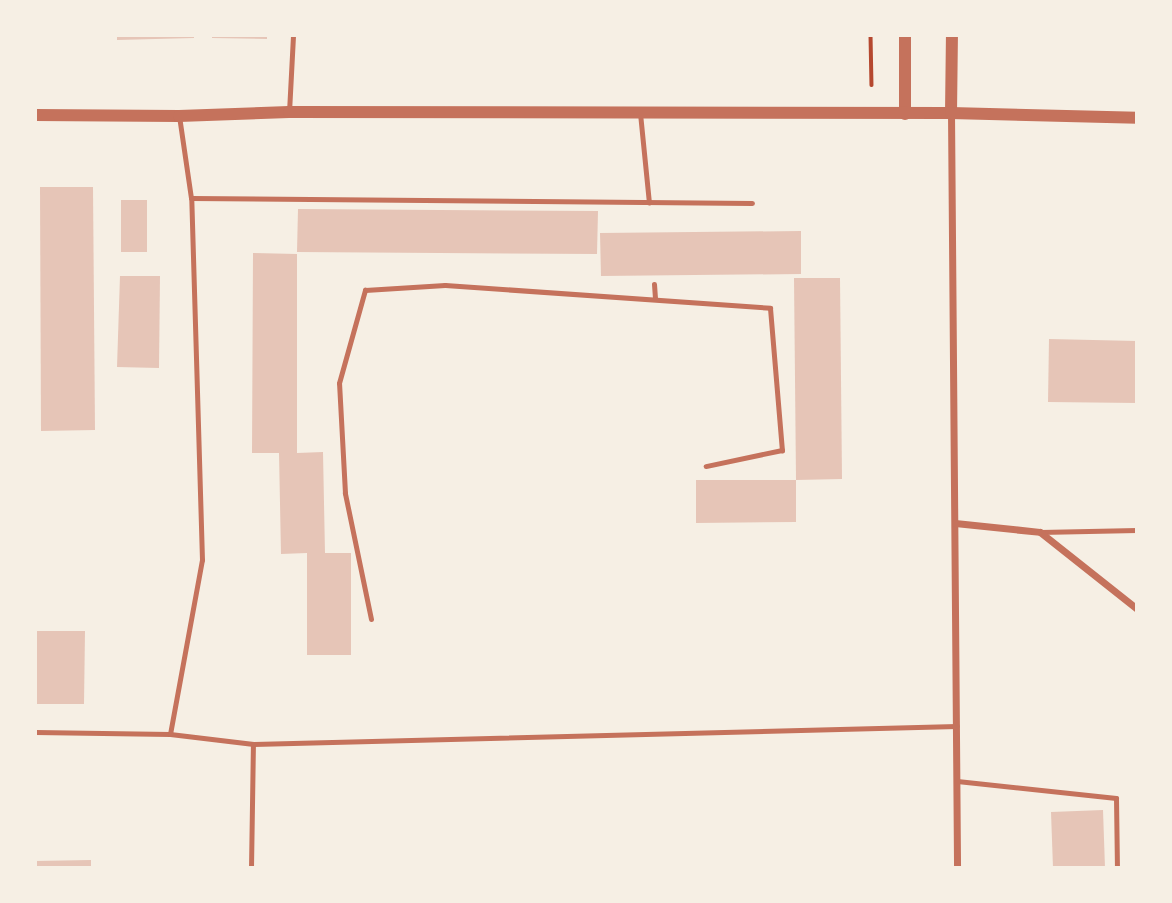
<!DOCTYPE html>
<style>
body{margin:0}
#map{position:relative;width:1172px;height:903px;overflow:hidden;background:#f6efe4;font-family:Lato,sans-serif}
div>[style]{position:absolute}
.building>*{inset:0;background:#e6c5b7}
.path>*{height:3.5px;margin:-1.75px;padding:0 1.75px;transform-origin:1.75px;border-radius:1.75px;background:#b5482f}
.service>*{height:5px;margin:-2.5px;padding:0 2.5px;transform-origin:2.5px;border-radius:2.5px;background:#c5725c}
.minor>*{height:7px;margin:-3.5px;padding:0 3.5px;transform-origin:3.5px;border-radius:3.5px;background:#c5725c}
.tertiary>*{height:12px;margin:-6px;padding:0 6px;transform-origin:6px;border-radius:6px;background:#c5725c}
span{translate:-50% -50%;white-space:nowrap;text-align:center;line-height:1.15;-webkit-text-stroke:6px #f6efe4;paint-order:stroke}
.frame{position:absolute;inset:0;border:37px solid #f6efe4;pointer-events:none}
</style>
<div id="map">
<div class="building">
<i style="clip-path:polygon(117px 35px,194px 35px,194px 38px,117px 40px)"></i>
<i style="clip-path:polygon(212px 35px,267px 35px,267px 39px,212px 38px)"></i>
<i style="clip-path:polygon(40px 187px,93px 187px,95px 430px,41px 431px)"></i>
<i style="clip-path:polygon(121px 200px,147px 200px,147px 252px,121px 252px)"></i>
<i style="clip-path:polygon(298px 209px,598px 211px,597px 254px,297px 252px)"></i>
<i style="clip-path:polygon(801px 231px,801px 274px,601px 276px,600px 233px)"></i>
<i style="clip-path:polygon(253px 253px,297px 254px,297px 453px,323px 452px,325px 553px,351px 553px,351px 655px,307px 655px,307px 553px,281px 554px,279px 453px,252px 453px)"></i>
<i style="clip-path:polygon(120px 276px,160px 276px,159px 368px,117px 367px)"></i>
<i style="clip-path:polygon(794px 278px,840px 278px,842px 479px,796px 480px)"></i>
<i style="clip-path:polygon(1049px 339px,1137px 341px,1137px 403px,1048px 402px)"></i>
<i style="clip-path:polygon(696px 480px,796px 480px,796px 522px,696px 523px)"></i>
<i style="clip-path:polygon(35px 631px,85px 631px,84px 704px,35px 704px)"></i>
<i style="clip-path:polygon(1103px 810px,1105px 868px,1053px 868px,1051px 812px)"></i>
<i style="clip-path:polygon(91px 860px,91px 868px,35px 868px,35px 861px)"></i>
</div>
<div class="path">
<i style="left:871px;top:35px;width:50px;rotate:88.9deg"></i>
</div>
<div class="service">
<i style="left:289px;top:112px;width:77px;rotate:-87deg"></i>
<i style="left:640px;top:113px;width:90px;rotate:84.3deg"></i>
<i style="left:191px;top:198px;width:561px;rotate:0.51deg"></i>
<i style="left:654px;top:284px;width:15px;rotate:86deg"></i>
<i style="left:1040px;top:532px;width:97px;rotate:-1.2deg"></i>
<i style="left:371px;top:619px;width:129px;rotate:-101.7deg"></i>
<i style="left:345px;top:493px;width:110px;rotate:-93.1deg"></i>
<i style="left:339px;top:383px;width:97px;rotate:-74.4deg"></i>
<i style="left:365px;top:290px;width:80px;rotate:-3.6deg"></i>
<i style="left:445px;top:285px;width:326px;rotate:4deg"></i>
<i style="left:770px;top:308px;width:143px;rotate:85.2deg"></i>
<i style="left:782px;top:450px;width:78px;rotate:168.1deg"></i>
<i style="left:35px;top:732px;width:135px;rotate:0.8deg"></i>
<i style="left:170px;top:734px;width:84px;rotate:6.9deg"></i>
<i style="left:170px;top:734px;width:177px;rotate:-79.6deg"></i>
<i style="left:202px;top:560px;width:362px;rotate:-91.7deg"></i>
<i style="left:191px;top:198px;width:83px;rotate:-98.3deg"></i>
<i style="left:957px;top:781px;width:160px;rotate:6.1deg"></i>
<i style="left:1116px;top:798px;width:70px;rotate:89.2deg"></i>
<i style="left:251px;top:868px;width:124px;rotate:-89.1deg"></i>
<i style="left:253px;top:744px;width:704px;rotate:-1.46deg"></i>
</div>
<div class="minor">
<i style="left:951px;top:113px;width:755px;rotate:89.54deg"></i>
<i style="left:955px;top:523px;width:85px;rotate:6deg"></i>
<i style="left:1040px;top:532px;width:124px;rotate:38.4deg"></i>
</div>
<div class="tertiary">
<i style="left:905px;top:35px;width:79px;rotate:90deg"></i>
<i style="left:951px;top:113px;width:78px;rotate:-89.3deg"></i>
<i style="left:35px;top:115px;width:144px;rotate:0.4deg"></i>
<i style="left:179px;top:116px;width:110px;rotate:-2.1deg"></i>
<i style="left:289px;top:112px;width:662px;rotate:0.09deg"></i>
<i style="left:951px;top:113px;width:186px;rotate:1.5deg"></i>
</div>
<div class="frame"></div>
</div>
